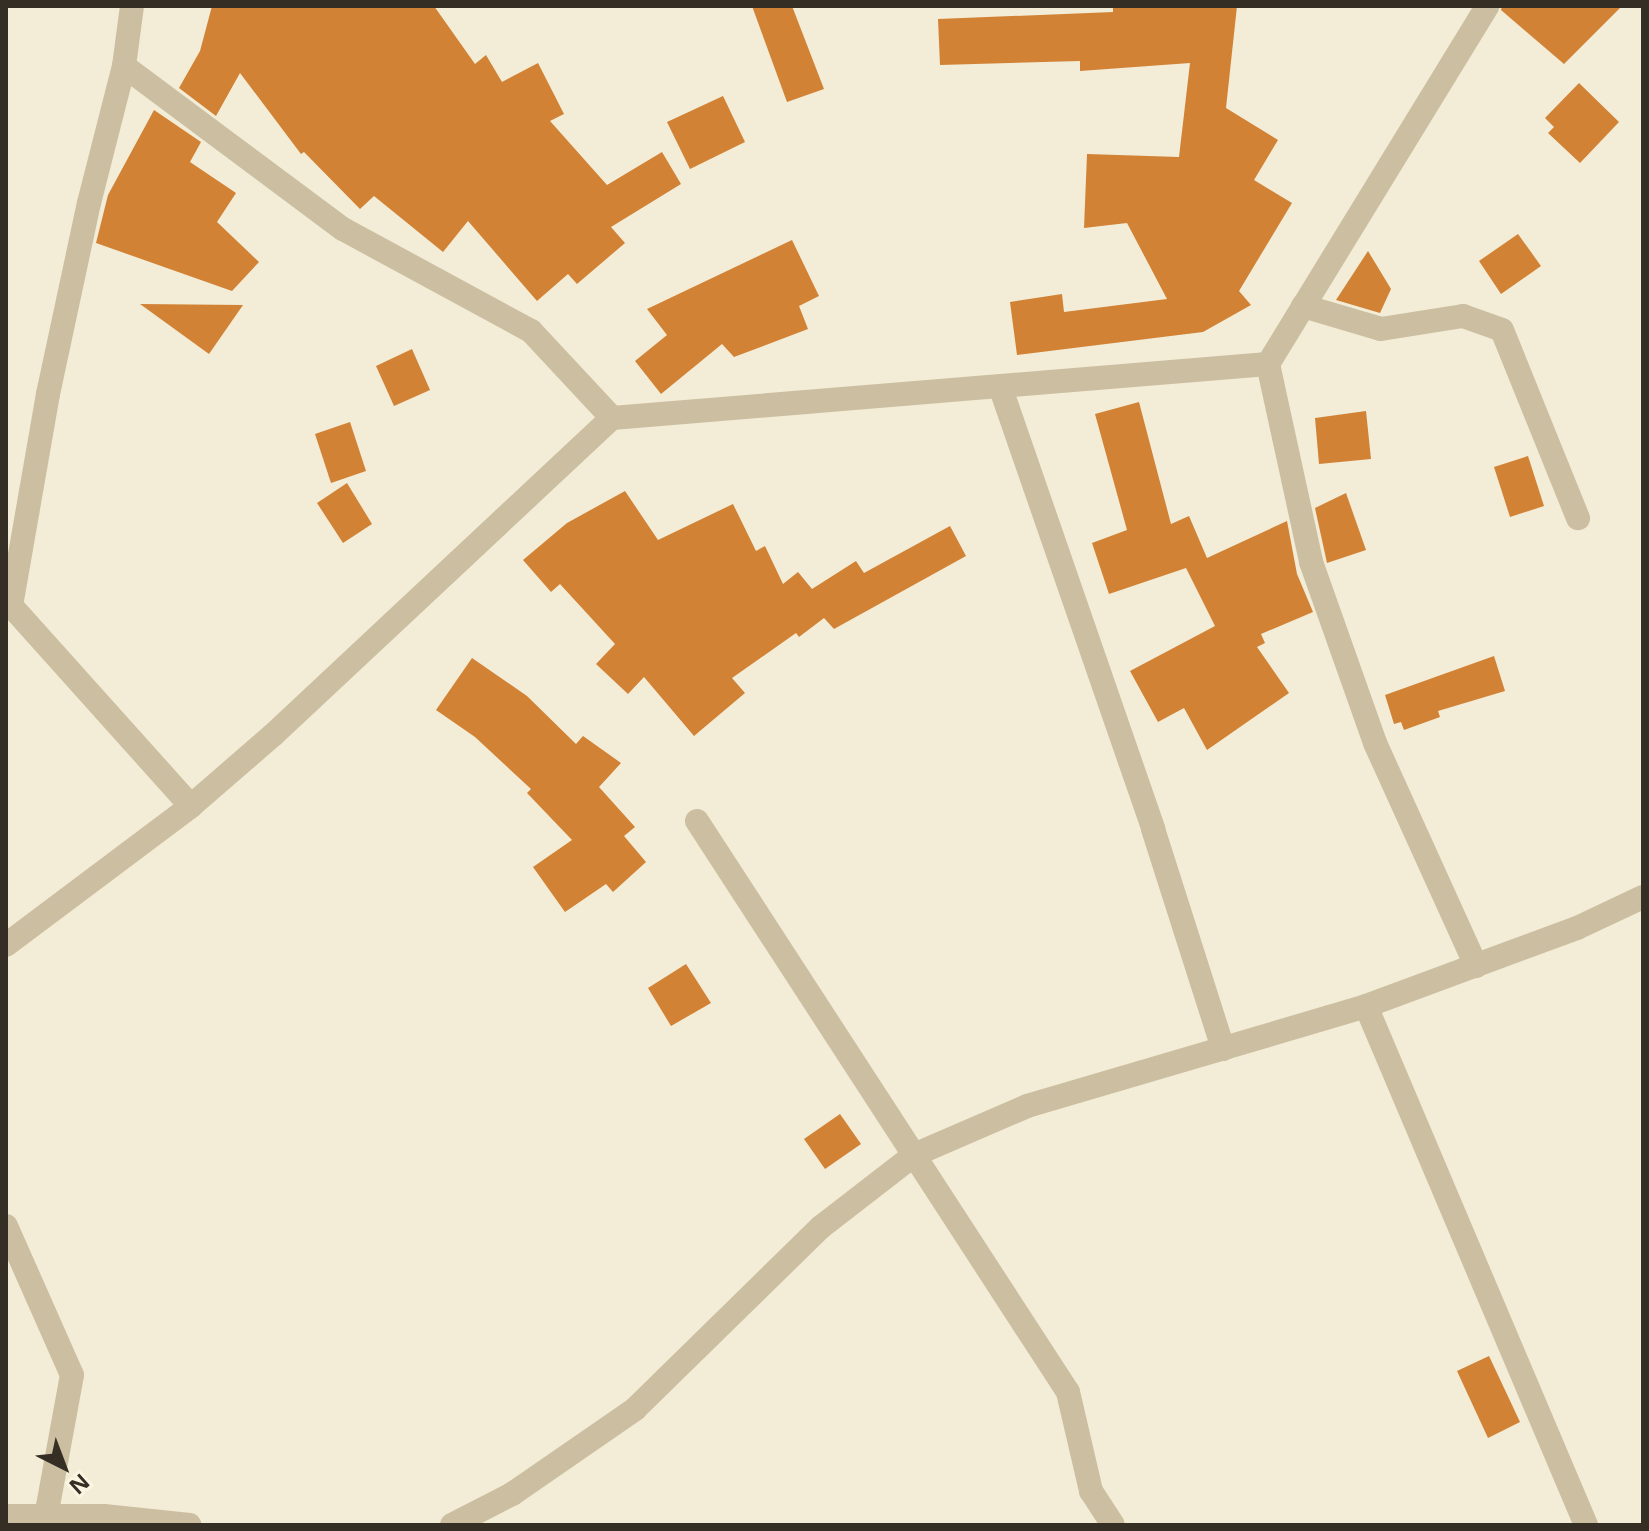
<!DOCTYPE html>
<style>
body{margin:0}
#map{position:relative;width:1649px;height:1531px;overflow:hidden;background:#f3ecd6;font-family:"Open Sans",sans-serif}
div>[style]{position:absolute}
.building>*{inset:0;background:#d28235}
.street>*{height:24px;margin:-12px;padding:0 12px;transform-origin:12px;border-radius:12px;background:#ccbfa1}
span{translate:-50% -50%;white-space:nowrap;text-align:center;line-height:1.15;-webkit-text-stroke:6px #fbf5e2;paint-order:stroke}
.frame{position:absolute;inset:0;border:8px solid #352e24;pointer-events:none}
.north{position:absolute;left:24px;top:1427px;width:80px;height:80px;-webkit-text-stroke:6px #fbf5e2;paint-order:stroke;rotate:138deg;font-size:22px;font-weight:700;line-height:32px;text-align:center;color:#352e24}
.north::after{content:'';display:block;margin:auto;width:28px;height:36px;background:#352e24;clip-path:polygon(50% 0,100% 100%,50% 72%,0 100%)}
</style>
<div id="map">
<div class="building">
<i style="clip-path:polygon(212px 6px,434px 6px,475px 64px,486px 55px,502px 82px,538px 63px,564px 114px,550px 121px,607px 185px,662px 152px,681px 184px,611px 227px,625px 243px,577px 284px,568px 274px,537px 301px,468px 221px,443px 252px,374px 196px,360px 209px,304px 152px,301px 154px,240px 73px,216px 116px,179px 88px,200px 51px)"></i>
<i style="clip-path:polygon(752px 6px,792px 6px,824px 89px,787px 102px)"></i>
<i style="clip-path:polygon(1113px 6px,1237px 6px,1226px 108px,1278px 140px,1254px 180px,1292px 203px,1239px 291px,1251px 305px,1203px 332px,1017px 355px,1010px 302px,1062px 294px,1064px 312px,1167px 299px,1127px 223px,1084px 228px,1087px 154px,1179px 157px,1190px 63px,1080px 71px,1080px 61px,940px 65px,938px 19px,1113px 12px)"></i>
<i style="clip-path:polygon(1502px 6px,1622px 6px,1564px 64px,1501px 10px)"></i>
<i style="clip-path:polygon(1579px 83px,1619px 122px,1580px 163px,1548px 133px,1554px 127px,1545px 118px)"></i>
<i style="clip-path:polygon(723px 96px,745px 142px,690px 169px,667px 122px)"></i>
<i style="clip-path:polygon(154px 110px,201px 142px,190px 162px,236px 193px,217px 222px,259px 262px,232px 291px,96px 243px,108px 195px)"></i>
<i style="clip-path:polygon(1518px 234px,1541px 266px,1501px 294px,1479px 261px)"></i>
<i style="clip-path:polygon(792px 240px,819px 296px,799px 306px,808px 329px,734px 357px,722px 344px,661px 394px,635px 361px,667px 335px,647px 309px)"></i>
<i style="clip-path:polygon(1368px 251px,1391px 289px,1380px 313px,1336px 300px)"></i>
<i style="clip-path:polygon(140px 304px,243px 305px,209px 354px)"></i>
<i style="clip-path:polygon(412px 349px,430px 390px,394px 406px,376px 366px)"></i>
<i style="clip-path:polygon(1139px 402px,1171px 524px,1189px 516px,1207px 558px,1287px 521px,1297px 574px,1313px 612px,1261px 634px,1265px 643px,1257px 647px,1289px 693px,1207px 750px,1184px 708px,1158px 722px,1130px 671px,1215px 626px,1186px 568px,1109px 594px,1092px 543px,1127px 530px,1095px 414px)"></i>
<i style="clip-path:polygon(1366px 411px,1371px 459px,1319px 464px,1315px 418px)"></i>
<i style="clip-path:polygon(350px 422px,366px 471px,331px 483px,315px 434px)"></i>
<i style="clip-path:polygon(1528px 456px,1544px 506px,1510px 517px,1494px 467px)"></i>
<i style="clip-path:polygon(347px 483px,372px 524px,343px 543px,317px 503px)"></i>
<i style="clip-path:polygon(625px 491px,658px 540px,733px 504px,756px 551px,765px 546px,783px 584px,798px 572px,812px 589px,856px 561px,864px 573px,950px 526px,966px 556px,834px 629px,824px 618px,799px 637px,796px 633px,732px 678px,745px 693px,694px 736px,644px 677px,628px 694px,596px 664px,615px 644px,560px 584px,551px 592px,523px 560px,567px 523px)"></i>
<i style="clip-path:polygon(1346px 493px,1366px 550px,1327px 563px,1315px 508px)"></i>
<i style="clip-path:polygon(1494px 656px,1505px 691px,1438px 711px,1440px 717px,1404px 730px,1401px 722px,1394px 724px,1385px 695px)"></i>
<i style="clip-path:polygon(472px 658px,527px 696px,576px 744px,583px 736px,621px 763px,599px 787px,635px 827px,624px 836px,646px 862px,613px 892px,606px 884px,565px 912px,533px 867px,572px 840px,527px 793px,531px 789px,475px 737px,436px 710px)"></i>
<i style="clip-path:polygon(686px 964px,711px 1003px,671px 1026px,648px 988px)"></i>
<i style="clip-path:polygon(840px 1114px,861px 1144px,825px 1169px,804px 1139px)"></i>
<i style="clip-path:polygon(1489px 1356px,1520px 1422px,1488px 1438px,1457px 1371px)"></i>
</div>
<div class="street">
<i style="left:124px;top:66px;width:273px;rotate:36.7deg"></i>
<i style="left:343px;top:229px;width:214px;rotate:28.5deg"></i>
<i style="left:531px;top:331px;width:119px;rotate:47deg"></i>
<i style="left:1303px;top:306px;width:81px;rotate:16.4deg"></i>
<i style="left:1381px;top:329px;width:83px;rotate:-9deg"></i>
<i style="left:1463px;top:316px;width:41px;rotate:19.7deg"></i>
<i style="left:1502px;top:330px;width:203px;rotate:68deg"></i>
<i style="left:1268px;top:364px;width:203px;rotate:77.7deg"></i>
<i style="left:1311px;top:562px;width:192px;rotate:70.5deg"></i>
<i style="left:1375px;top:743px;width:245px;rotate:65.6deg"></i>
<i style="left:1000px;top:386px;width:469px;rotate:70.9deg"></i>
<i style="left:1153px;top:829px;width:231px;rotate:72.3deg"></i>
<i style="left:6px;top:600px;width:277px;rotate:48.1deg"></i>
<i style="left:11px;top:606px;width:215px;rotate:-80.1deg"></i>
<i style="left:48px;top:394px;width:195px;rotate:-77.9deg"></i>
<i style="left:89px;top:203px;width:141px;rotate:-75.7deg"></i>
<i style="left:124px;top:66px;width:61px;rotate:-82.4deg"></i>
<i style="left:697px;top:821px;width:681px;rotate:56.99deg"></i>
<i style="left:1068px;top:1392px;width:102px;rotate:76.9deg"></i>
<i style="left:1091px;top:1491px;width:40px;rotate:57.1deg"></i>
<i style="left:6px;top:945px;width:231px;rotate:-36.9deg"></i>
<i style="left:191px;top:806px;width:108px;rotate:-40.9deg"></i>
<i style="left:273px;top:735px;width:464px;rotate:-43.1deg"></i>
<i style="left:612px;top:418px;width:658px;rotate:-4.71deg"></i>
<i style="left:1268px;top:364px;width:420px;rotate:-58.5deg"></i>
<i style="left:1366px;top:1006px;width:564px;rotate:67.03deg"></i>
<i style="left:6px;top:1226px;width:163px;rotate:66.1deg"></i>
<i style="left:72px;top:1375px;width:143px;rotate:100.4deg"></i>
<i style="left:6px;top:1516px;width:98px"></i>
<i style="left:104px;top:1516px;width:86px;rotate:6deg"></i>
<i style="left:452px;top:1525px;width:68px;rotate:-27.3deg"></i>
<i style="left:512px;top:1494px;width:150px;rotate:-34.6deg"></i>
<i style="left:635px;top:1409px;width:260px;rotate:-44.4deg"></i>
<i style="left:821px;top:1227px;width:118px;rotate:-37.7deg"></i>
<i style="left:914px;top:1155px;width:123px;rotate:-23.4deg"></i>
<i style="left:1027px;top:1106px;width:353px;rotate:-16.4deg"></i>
<i style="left:1366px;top:1006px;width:225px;rotate:-20.3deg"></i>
<i style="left:1577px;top:928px;width:73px;rotate:-25.2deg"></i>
</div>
<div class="frame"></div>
<div class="north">N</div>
</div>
